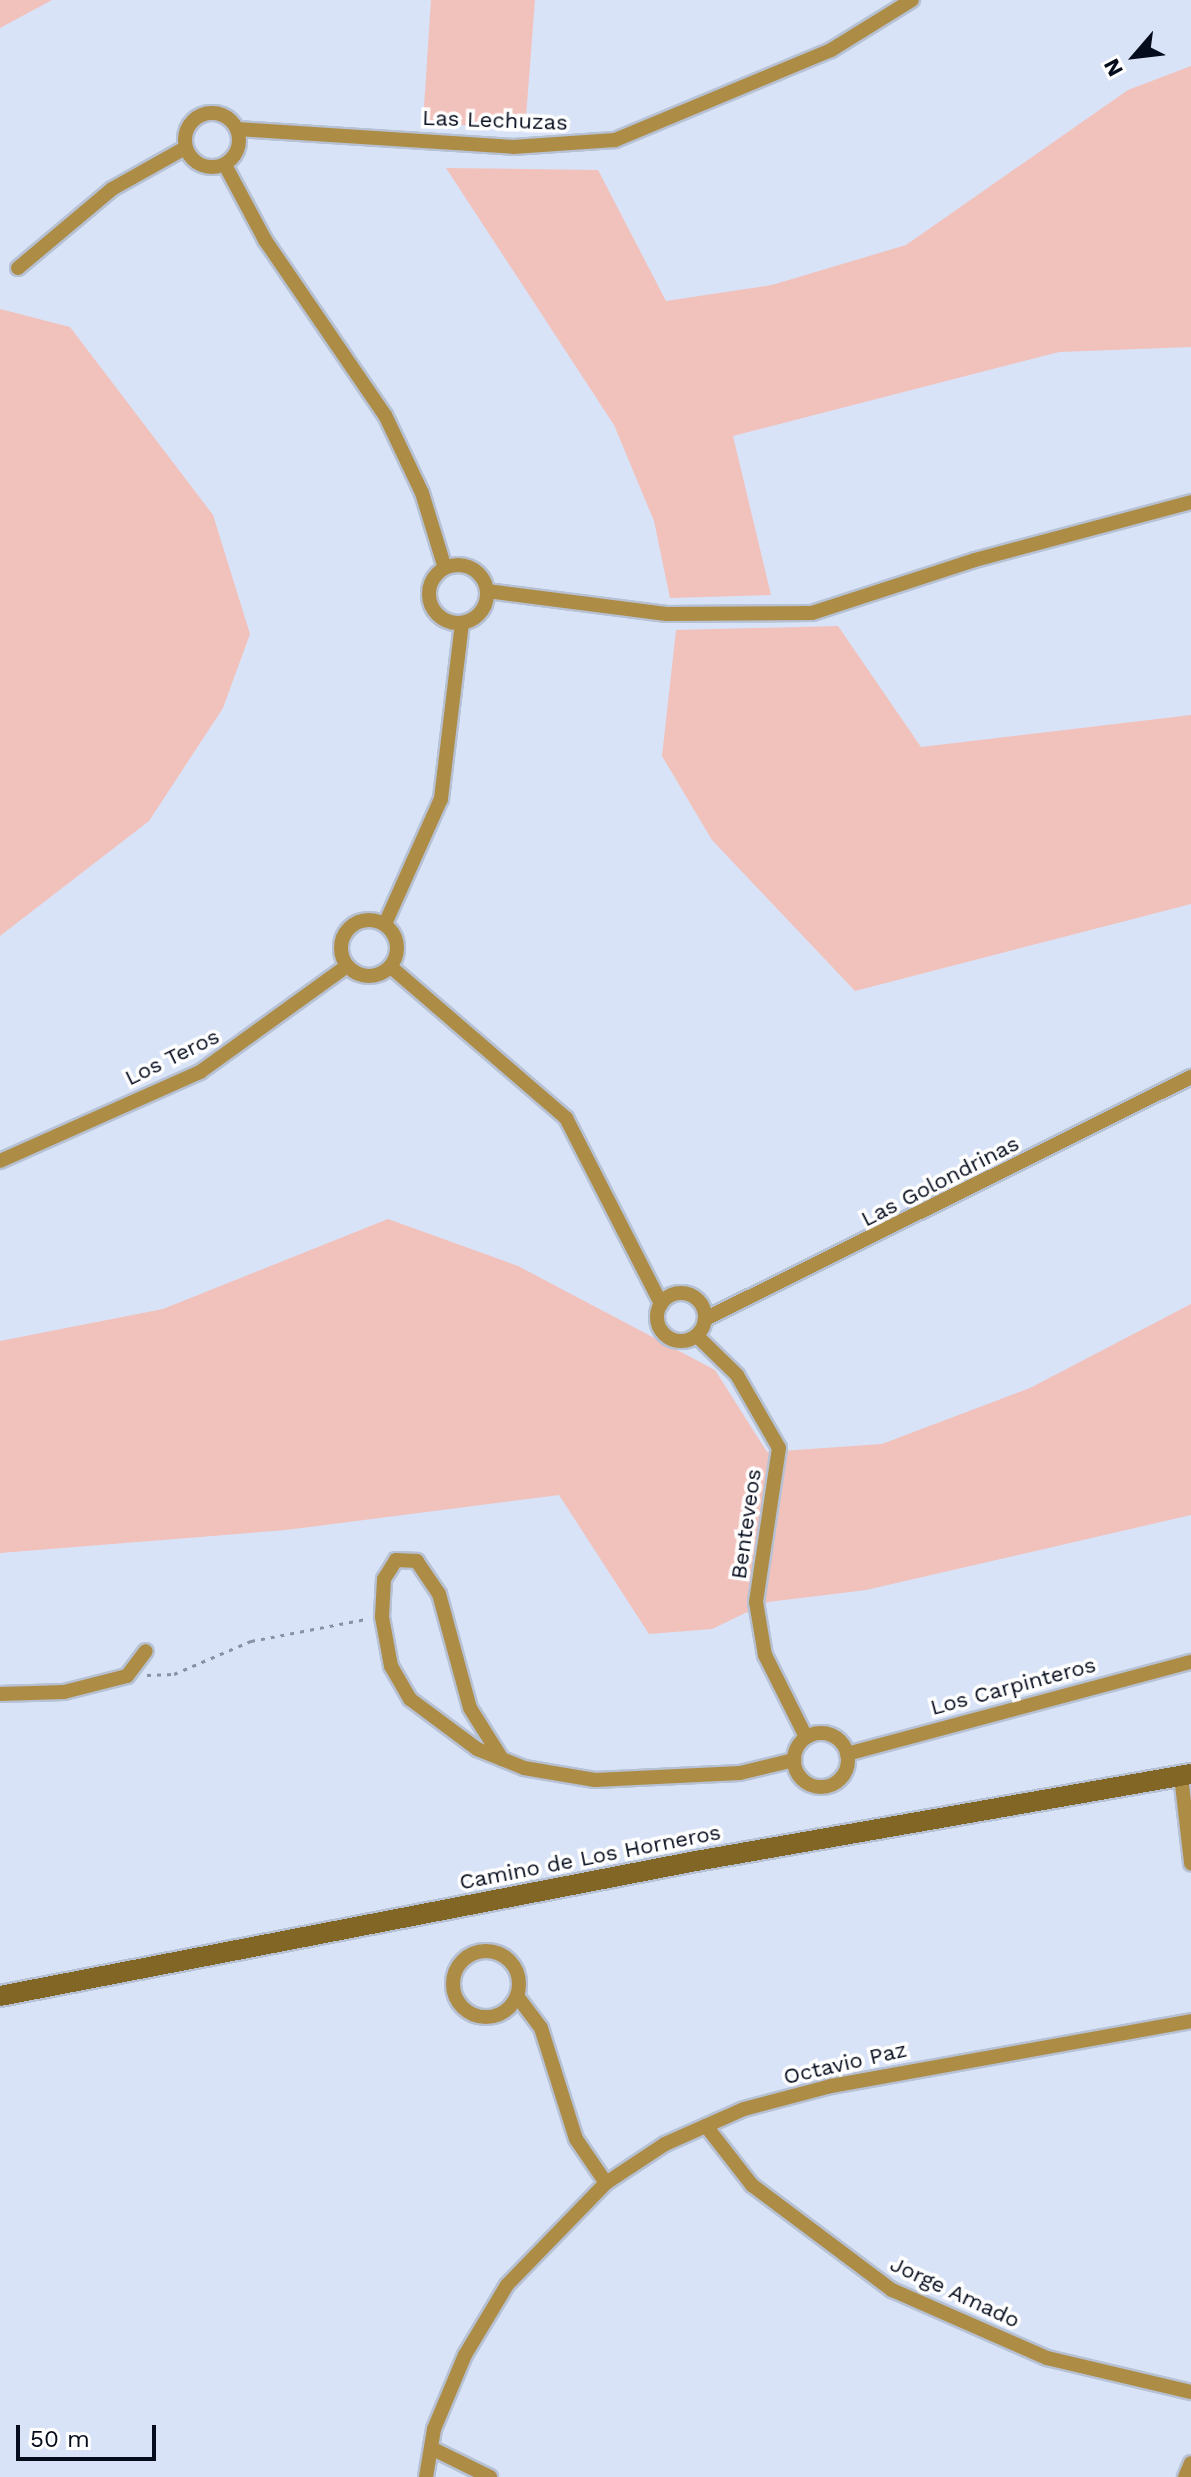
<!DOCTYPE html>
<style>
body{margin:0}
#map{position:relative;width:1191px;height:2477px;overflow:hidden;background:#d9e3f7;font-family:"Work Sans",sans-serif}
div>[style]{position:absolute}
.green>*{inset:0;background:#f1c1bc}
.path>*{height:3px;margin-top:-1.5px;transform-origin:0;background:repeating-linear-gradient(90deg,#8992a5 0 4px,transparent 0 10px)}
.roads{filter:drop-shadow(2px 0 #b7c1d4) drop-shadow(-2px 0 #b7c1d4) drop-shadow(0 2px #b7c1d4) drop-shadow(0 -2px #b7c1d4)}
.street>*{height:14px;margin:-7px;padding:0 7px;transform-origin:7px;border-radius:7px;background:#ad8c46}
.street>.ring{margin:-7px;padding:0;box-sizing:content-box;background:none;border:14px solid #ad8c46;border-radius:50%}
.secondary>*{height:20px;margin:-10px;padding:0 10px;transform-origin:10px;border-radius:10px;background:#826626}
span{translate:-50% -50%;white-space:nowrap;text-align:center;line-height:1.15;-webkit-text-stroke:7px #fff;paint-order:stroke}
.street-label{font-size:22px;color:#050c1c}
.north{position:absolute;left:1095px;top:16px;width:80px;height:80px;-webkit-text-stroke:6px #fff;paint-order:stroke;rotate:242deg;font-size:22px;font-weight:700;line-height:32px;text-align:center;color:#050c1c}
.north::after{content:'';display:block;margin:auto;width:28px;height:36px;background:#050c1c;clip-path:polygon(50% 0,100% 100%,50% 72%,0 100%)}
.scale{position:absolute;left:16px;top:2425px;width:140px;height:36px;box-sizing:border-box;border:4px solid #050c1c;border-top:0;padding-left:10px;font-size:24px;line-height:28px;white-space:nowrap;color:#050c1c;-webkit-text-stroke:6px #fff;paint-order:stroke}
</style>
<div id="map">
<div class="green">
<i style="clip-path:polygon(0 0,52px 0,0 28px)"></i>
<i style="clip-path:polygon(431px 0,535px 0,525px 130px,423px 122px)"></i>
<i style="clip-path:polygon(1191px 66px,1191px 347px,1059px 352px,733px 436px,771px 595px,670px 598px,654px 521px,614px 425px,446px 168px,598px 170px,666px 301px,772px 285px,906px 245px,1128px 90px)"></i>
<i style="clip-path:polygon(0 309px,70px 327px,213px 515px,250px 634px,223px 708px,149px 821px,0 936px)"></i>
<i style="clip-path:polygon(838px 626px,921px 747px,1191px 715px,1191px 904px,855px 991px,712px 840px,662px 756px,676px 630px)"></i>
<i style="clip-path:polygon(388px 1219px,518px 1266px,715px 1370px,767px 1452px,882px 1444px,1030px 1388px,1191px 1304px,1191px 1515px,866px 1590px,768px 1602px,712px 1629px,649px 1634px,559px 1495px,286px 1530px,0 1553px,0 1341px,163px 1309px)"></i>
</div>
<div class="path">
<i style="left:147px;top:1675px;width:27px;rotate:-2deg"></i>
<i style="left:174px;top:1674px;width:84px;rotate:-23.2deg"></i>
<i style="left:251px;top:1641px;width:117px;rotate:-10.8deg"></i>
</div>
<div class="roads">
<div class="street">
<i class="ring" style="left:185px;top:113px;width:40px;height:40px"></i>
<i style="left:237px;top:129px;width:277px;rotate:3.7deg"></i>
<i style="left:513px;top:147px;width:102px;rotate:-3.9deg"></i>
<i style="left:615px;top:140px;width:234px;rotate:-22.6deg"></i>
<i style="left:831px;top:50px;width:95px;rotate:-31.7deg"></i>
<i style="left:225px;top:165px;width:85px;rotate:61.9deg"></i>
<i style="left:265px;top:240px;width:212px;rotate:55.6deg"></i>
<i style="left:385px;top:415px;width:86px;rotate:64.6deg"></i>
<i style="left:422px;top:493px;width:78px;rotate:73deg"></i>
<i style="left:18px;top:268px;width:123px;rotate:-40deg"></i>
<i style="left:112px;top:189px;width:84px;rotate:-29.3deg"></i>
<i class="ring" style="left:429px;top:565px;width:44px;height:44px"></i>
<i style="left:487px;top:591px;width:181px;rotate:7.3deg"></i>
<i style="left:667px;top:614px;width:145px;rotate:-0.4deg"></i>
<i style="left:812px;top:613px;width:171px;rotate:-18deg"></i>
<i style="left:975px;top:560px;width:224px;rotate:-15deg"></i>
<i class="ring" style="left:341px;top:920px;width:42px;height:42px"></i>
<i style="left:385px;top:924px;width:137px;rotate:-65.9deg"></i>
<i style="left:441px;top:799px;width:177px;rotate:-83.2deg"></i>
<i style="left:391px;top:967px;width:231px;rotate:40.8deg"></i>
<i style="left:566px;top:1118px;width:209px;rotate:62.9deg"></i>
<i style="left:0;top:1161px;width:219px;rotate:-24deg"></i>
<i style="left:200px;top:1072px;width:181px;rotate:-35.8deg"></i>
<i class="ring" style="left:657px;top:1293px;width:34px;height:34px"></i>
<i style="left:705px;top:1319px;width:543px;rotate:-26.47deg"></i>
<i style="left:697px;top:1336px;width:56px;rotate:44.3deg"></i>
<i style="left:737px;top:1375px;width:84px;rotate:60.1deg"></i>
<i style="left:779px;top:1448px;width:156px;rotate:98.5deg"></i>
<i style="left:756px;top:1602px;width:54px;rotate:80.4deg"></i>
<i style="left:765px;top:1655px;width:92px;rotate:63.4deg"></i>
<i style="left:0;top:1694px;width:64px;rotate:-1.8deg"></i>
<i style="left:64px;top:1692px;width:65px;rotate:-14.3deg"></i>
<i style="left:127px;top:1676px;width:31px;rotate:-53deg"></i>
<i class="ring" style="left:794px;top:1733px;width:40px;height:40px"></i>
<i style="left:847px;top:1754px;width:356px;rotate:-15deg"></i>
<i style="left:502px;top:1759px;width:60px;rotate:-122.1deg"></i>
<i style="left:470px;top:1708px;width:118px;rotate:-105.2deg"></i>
<i style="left:439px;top:1594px;width:40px;rotate:-124deg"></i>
<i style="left:417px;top:1561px;width:21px;rotate:-177deg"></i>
<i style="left:396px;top:1560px;width:22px;rotate:122deg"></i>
<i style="left:384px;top:1579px;width:38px;rotate:93deg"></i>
<i style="left:382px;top:1617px;width:50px;rotate:79.6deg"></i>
<i style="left:391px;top:1666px;width:38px;rotate:60deg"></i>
<i style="left:410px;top:1699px;width:84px;rotate:36.7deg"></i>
<i style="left:477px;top:1749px;width:27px;rotate:22deg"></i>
<i style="left:502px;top:1759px;width:24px;rotate:22deg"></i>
<i style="left:524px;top:1768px;width:72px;rotate:9.6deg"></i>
<i style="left:595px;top:1780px;width:145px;rotate:-2.8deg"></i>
<i style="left:740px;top:1773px;width:56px;rotate:-13.5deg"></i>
<i style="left:1181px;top:1776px;width:88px;rotate:83.4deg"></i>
<i class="ring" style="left:453px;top:1951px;width:52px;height:52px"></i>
<i style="left:517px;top:1996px;width:40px;rotate:53deg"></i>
<i style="left:541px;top:2028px;width:116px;rotate:72.5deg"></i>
<i style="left:576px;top:2139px;width:53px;rotate:55.7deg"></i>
<i style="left:706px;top:2126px;width:75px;rotate:52.1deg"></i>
<i style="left:752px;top:2185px;width:175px;rotate:36.9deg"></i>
<i style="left:892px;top:2290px;width:169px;rotate:23.7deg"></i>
<i style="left:1047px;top:2358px;width:148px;rotate:13.3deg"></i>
<i style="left:431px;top:2448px;width:66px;rotate:26.2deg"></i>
<i style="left:426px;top:2477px;width:49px;rotate:-80.5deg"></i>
<i style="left:434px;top:2429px;width:80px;rotate:-67.3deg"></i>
<i style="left:465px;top:2355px;width:82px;rotate:-59deg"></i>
<i style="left:507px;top:2285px;width:142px;rotate:-45.9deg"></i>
<i style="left:606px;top:2183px;width:71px;rotate:-33.5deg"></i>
<i style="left:665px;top:2144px;width:86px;rotate:-23.9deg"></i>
<i style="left:744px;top:2109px;width:90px;rotate:-14.8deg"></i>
<i style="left:831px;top:2086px;width:366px;rotate:-10.2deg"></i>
<i style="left:1185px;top:2477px;width:15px;rotate:-67deg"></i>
</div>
<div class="secondary">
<i style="left:0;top:1996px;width:709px;rotate:-10.98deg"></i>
<i style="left:696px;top:1861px;width:503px;rotate:-9.97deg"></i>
</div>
</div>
<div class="street-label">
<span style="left:495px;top:120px;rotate:2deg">Las Lechuzas</span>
<span style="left:172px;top:1057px;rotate:-26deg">Los Teros</span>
<span style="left:940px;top:1181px;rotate:-27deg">Las Golondrinas</span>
<span style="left:746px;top:1524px;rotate:-82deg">Benteveos</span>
<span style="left:1013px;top:1686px;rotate:-15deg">Los Carpinteros</span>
<span style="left:590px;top:1857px;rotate:-11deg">Camino de Los Horneros</span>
<span style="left:845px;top:2063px;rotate:-13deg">Octavio Paz</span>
<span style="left:955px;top:2292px;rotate:25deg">Jorge Amado</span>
</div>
<div class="north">N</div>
<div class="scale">50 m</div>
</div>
